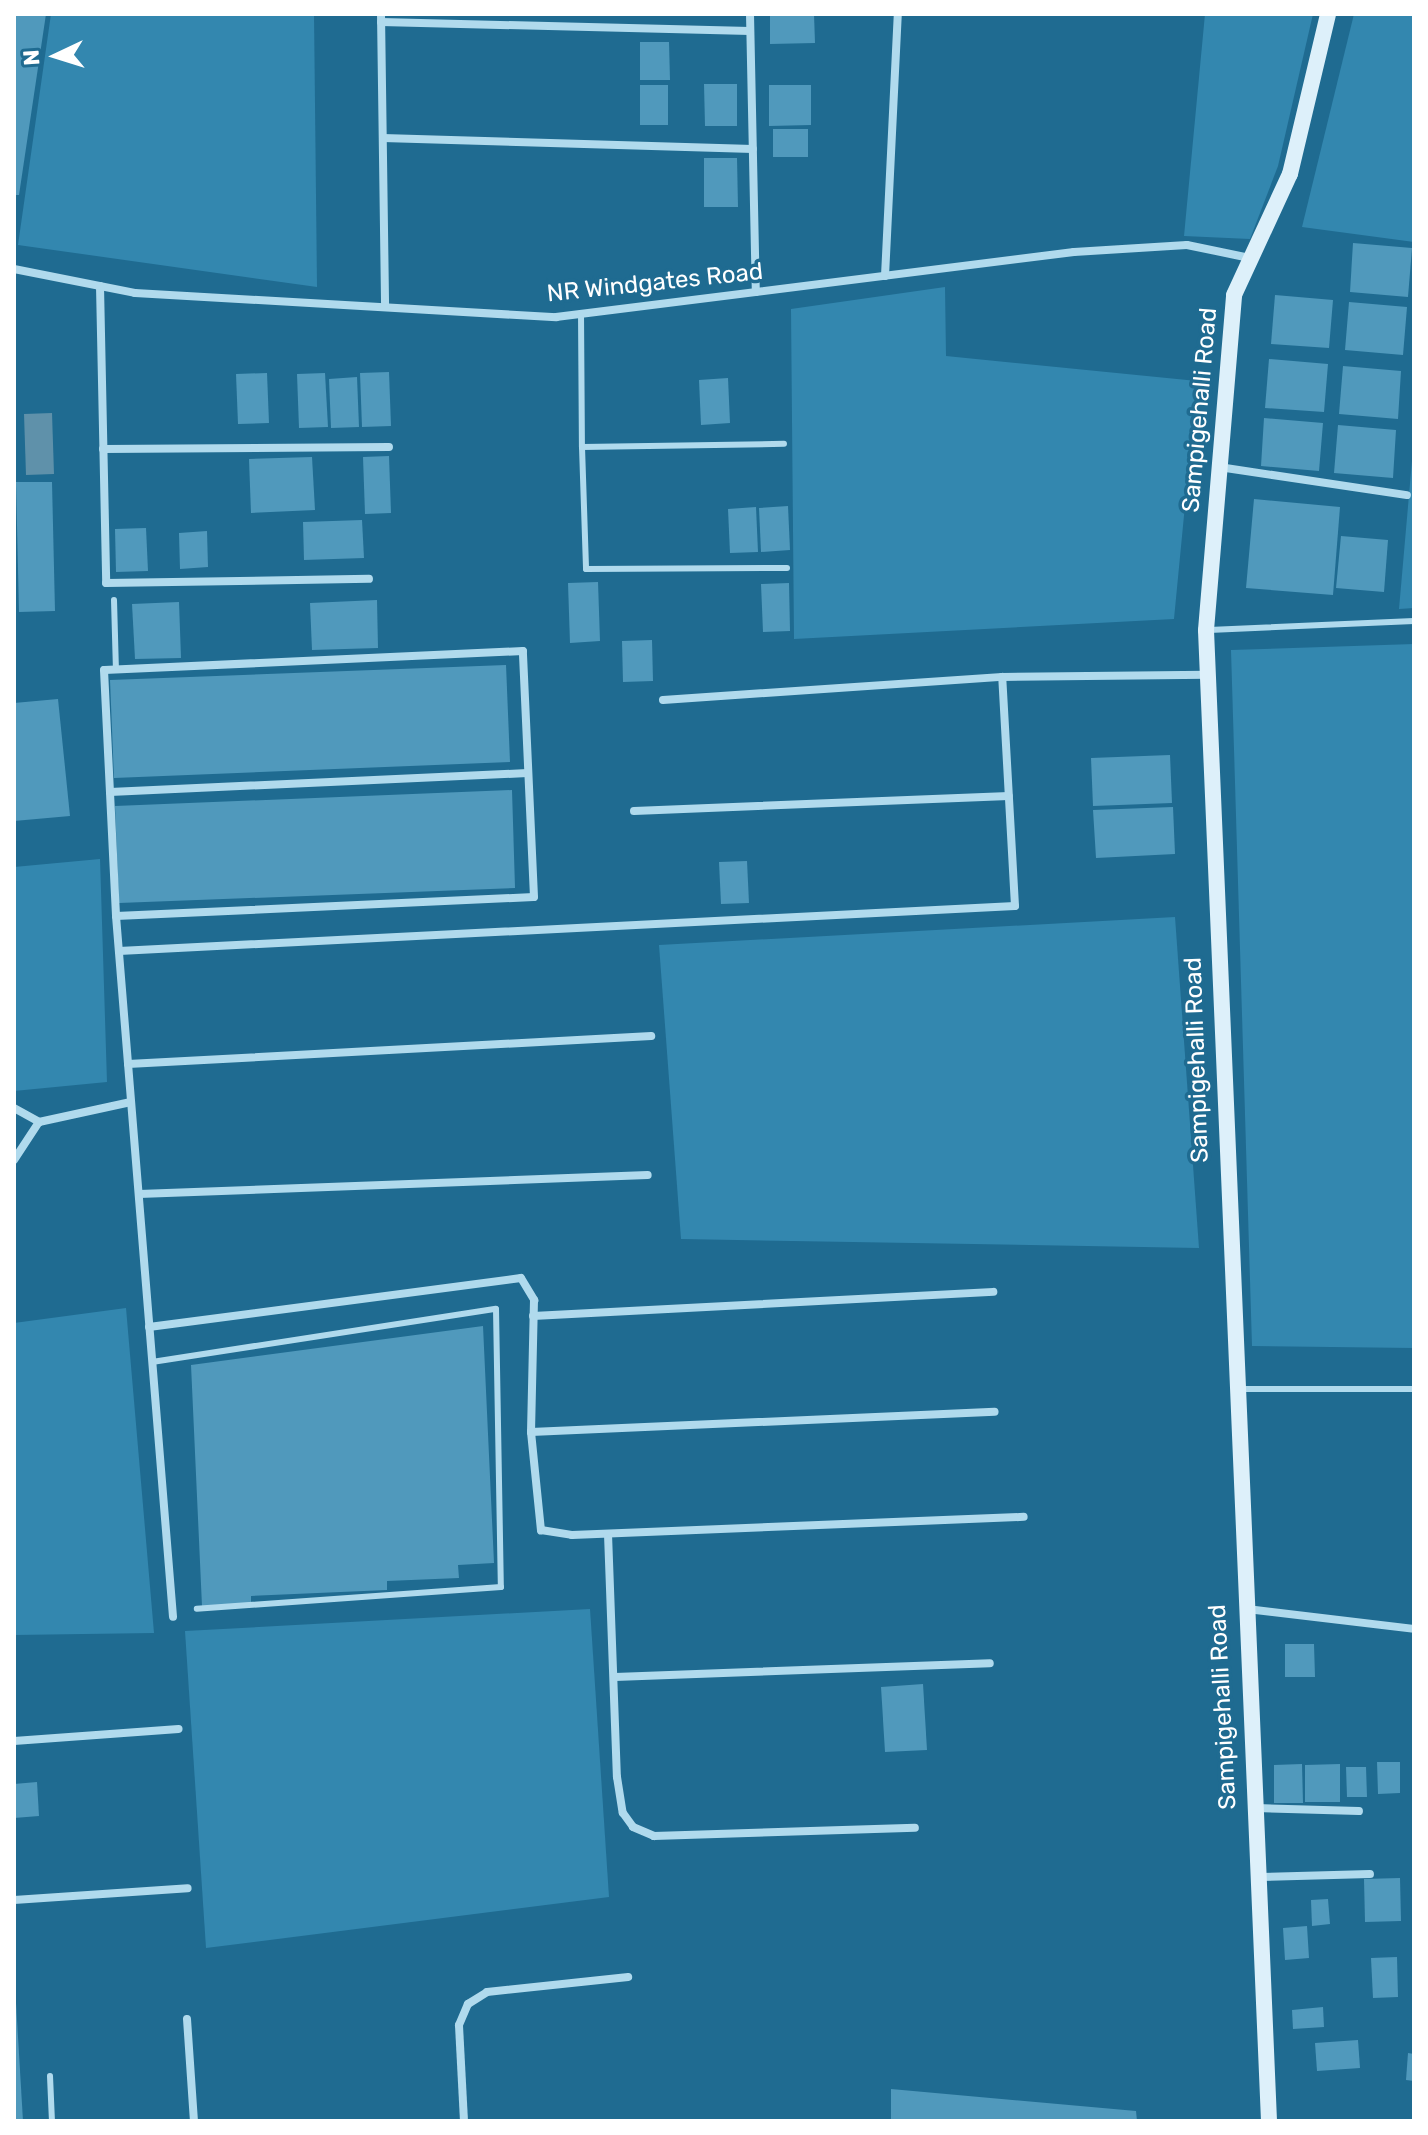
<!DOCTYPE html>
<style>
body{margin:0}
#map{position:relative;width:1428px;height:2135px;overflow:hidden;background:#1f6b91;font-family:Rubik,sans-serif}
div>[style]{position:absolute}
.green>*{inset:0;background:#3387af}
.water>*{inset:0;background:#5f91aa}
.building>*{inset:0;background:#5099bc}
.lane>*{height:6px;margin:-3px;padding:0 3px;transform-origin:3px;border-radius:3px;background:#b0daed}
.street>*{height:8px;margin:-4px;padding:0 4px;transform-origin:4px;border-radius:4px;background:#b0daed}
.secondary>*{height:16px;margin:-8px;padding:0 8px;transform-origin:8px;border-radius:8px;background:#ddf0fa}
span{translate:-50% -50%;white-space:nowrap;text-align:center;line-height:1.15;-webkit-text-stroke:7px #1f6b91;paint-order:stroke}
.street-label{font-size:24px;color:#fff}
.frame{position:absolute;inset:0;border:16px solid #fff;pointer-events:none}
.north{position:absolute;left:16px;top:16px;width:80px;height:80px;-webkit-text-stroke:6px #1f6b91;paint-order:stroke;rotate:266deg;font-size:22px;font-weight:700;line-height:32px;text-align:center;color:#fff}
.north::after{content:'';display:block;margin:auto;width:28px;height:36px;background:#fff;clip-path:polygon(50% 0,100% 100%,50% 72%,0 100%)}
</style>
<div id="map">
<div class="green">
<i style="clip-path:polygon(51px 14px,314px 14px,317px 287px,18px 245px)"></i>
<i style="clip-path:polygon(1205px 14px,1313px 14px,1278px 166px,1250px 239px,1184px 236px)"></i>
<i style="clip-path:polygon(1354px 14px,1414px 14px,1414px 242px,1302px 227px)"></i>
<i style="clip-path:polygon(945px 287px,946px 356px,1197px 381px,1174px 619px,794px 639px,791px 309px)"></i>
<i style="clip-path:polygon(1414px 438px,1414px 608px,1399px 609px)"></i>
<i style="clip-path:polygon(1414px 644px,1414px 1348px,1252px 1346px,1231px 650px)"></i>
<i style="clip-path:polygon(100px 859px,107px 1082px,14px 1091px,14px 867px)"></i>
<i style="clip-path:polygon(1175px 917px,1199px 1248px,681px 1239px,659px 945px)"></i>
<i style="clip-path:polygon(126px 1308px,154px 1633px,14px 1635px,14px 1323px)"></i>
<i style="clip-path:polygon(590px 1609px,609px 1897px,206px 1948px,185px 1631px)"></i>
</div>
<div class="water">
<i style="clip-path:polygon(52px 413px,54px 474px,26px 475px,24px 414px)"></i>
</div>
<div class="building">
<i style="clip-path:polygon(14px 14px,46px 14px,19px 195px,14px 195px)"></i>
<i style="clip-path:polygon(770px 14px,814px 14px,815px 43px,770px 44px)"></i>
<i style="clip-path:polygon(640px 42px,669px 42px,670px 80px,640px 80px)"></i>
<i style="clip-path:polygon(704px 84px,737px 84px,737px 126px,705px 126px)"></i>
<i style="clip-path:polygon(640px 85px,668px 85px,668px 125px,640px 125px)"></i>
<i style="clip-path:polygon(769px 85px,811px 85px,811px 125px,769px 126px)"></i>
<i style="clip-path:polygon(773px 129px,808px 129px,808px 157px,773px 157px)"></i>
<i style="clip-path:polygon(704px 158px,737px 158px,738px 207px,704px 207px)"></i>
<i style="clip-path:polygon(1353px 243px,1412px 248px,1408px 297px,1350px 292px)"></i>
<i style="clip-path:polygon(1275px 295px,1333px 300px,1329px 348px,1271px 344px)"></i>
<i style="clip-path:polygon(1349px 302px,1407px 307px,1403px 355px,1345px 350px)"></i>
<i style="clip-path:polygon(1269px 359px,1328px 364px,1324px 412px,1265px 408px)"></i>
<i style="clip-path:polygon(1343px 366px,1401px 371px,1398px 419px,1339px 414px)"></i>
<i style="clip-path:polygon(389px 372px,391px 426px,362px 427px,360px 373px)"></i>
<i style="clip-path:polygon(267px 373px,269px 423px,238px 424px,236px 374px)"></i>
<i style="clip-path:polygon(325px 373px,328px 427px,299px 428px,297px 374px)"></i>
<i style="clip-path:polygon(357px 377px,359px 427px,331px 428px,329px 379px)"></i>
<i style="clip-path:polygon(728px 378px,730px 423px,701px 425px,699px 380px)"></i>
<i style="clip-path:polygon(1264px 418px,1323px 423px,1319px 471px,1261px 466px)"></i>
<i style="clip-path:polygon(1338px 425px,1396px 430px,1393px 478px,1334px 473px)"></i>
<i style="clip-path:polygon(389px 456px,391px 513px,365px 514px,363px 457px)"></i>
<i style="clip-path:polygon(312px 457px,315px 510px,251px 513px,249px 459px)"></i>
<i style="clip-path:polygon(16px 482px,52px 482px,55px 611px,19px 612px)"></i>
<i style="clip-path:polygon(1254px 499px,1340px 507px,1333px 595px,1246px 588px)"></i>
<i style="clip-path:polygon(788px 506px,790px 550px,761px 552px,759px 508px)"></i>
<i style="clip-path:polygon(756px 507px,758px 552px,730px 553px,728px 509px)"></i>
<i style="clip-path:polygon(362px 520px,364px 558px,304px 560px,303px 522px)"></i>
<i style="clip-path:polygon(146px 528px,148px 571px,116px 572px,115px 529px)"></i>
<i style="clip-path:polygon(207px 531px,208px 567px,180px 569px,179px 533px)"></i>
<i style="clip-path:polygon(1341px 536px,1388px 540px,1384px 592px,1336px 588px)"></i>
<i style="clip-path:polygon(598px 582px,600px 641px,570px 643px,568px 583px)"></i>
<i style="clip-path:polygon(789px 583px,790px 631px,763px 632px,761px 584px)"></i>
<i style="clip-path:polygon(377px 600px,378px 648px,312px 650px,310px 603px)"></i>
<i style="clip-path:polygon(179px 602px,181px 658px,135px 659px,132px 604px)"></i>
<i style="clip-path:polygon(652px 640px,653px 681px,623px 682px,622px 641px)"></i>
<i style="clip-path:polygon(506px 665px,510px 762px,114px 778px,110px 680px)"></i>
<i style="clip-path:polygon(58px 699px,70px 816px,14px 821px,14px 703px)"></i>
<i style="clip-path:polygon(1170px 755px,1172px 803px,1093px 806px,1091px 758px)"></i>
<i style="clip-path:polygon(512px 790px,515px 888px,119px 903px,115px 806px)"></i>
<i style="clip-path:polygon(1173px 807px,1175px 854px,1096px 858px,1093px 810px)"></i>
<i style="clip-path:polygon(747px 861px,749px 903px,721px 904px,719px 862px)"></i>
<i style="clip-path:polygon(483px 1326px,494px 1563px,458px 1565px,459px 1578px,387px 1581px,387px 1590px,251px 1596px,251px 1604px,202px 1606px,191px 1365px)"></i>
<i style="clip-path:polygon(1285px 1644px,1314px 1644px,1315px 1677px,1285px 1677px)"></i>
<i style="clip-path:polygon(923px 1684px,927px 1750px,885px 1752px,881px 1687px)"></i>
<i style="clip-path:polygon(1377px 1762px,1400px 1762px,1400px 1793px,1378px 1794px)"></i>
<i style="clip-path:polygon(1302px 1764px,1303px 1803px,1274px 1803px,1274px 1765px)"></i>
<i style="clip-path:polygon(1340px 1764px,1340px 1802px,1305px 1802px,1305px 1765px)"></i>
<i style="clip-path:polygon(1346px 1767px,1366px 1767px,1367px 1797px,1347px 1797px)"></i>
<i style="clip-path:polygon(37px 1782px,39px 1816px,14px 1818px,14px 1784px)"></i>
<i style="clip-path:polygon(1400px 1878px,1401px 1921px,1365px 1922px,1364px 1879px)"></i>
<i style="clip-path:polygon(1328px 1899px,1330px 1924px,1312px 1926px,1311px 1900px)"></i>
<i style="clip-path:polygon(1307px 1926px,1309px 1958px,1285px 1960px,1283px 1928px)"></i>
<i style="clip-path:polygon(1397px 1957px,1398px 1997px,1373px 1998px,1371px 1958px)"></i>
<i style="clip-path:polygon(14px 2003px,16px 2003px,23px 2121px,14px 2121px)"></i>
<i style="clip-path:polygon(1323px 2007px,1324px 2027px,1293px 2029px,1292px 2010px)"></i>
<i style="clip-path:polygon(1358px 2040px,1360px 2068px,1317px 2071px,1315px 2043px)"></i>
<i style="clip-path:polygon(1408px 2053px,1414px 2054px,1414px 2081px,1406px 2080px)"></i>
<i style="clip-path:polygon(891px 2089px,1136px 2111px,1137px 2121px,891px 2121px)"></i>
</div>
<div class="lane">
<i style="left:581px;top:313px;width:134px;rotate:89.6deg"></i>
<i style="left:582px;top:447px;width:202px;rotate:-0.9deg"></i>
<i style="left:582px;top:447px;width:122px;rotate:88.1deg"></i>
<i style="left:586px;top:569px;width:201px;rotate:-0.3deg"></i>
<i style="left:114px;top:600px;width:70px;rotate:88.4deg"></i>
<i style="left:1209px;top:630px;width:205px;rotate:-2.5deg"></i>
<i style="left:152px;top:1362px;width:348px;rotate:-8.8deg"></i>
<i style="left:496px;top:1309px;width:278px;rotate:89deg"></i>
<i style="left:501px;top:1587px;width:305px;rotate:175.9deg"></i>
<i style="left:1241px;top:1389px;width:173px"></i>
<i style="left:50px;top:2076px;width:45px;rotate:87.5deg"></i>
</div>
<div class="street">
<i style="left:381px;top:14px;width:293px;rotate:89.2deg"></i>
<i style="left:750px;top:14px;width:278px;rotate:88.8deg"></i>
<i style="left:381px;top:22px;width:369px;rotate:1.4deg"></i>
<i style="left:383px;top:138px;width:370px;rotate:1.7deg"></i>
<i style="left:14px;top:269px;width:123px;rotate:11.2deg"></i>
<i style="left:135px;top:293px;width:422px;rotate:3.3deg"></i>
<i style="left:556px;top:317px;width:522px;rotate:-7.15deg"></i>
<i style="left:1074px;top:252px;width:113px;rotate:-3.5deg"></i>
<i style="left:1187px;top:245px;width:64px;rotate:11.7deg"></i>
<i style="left:885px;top:276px;width:262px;rotate:-87.2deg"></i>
<i style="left:100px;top:286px;width:297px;rotate:88.8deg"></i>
<i style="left:106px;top:583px;width:263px;rotate:-0.9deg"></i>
<i style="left:103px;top:449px;width:286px;rotate:-0.4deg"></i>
<i style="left:1219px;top:467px;width:190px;rotate:8.5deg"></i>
<i style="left:663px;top:700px;width:340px;rotate:-3.9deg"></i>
<i style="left:1002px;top:677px;width:205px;rotate:-0.6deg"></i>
<i style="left:110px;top:792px;width:418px;rotate:-2.6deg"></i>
<i style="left:634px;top:811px;width:375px;rotate:-2.3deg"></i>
<i style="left:116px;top:916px;width:418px;rotate:-2.6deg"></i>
<i style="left:534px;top:897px;width:246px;rotate:-92.6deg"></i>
<i style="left:523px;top:651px;width:419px;rotate:177.4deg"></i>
<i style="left:104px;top:670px;width:246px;rotate:87.2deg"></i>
<i style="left:116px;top:916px;width:703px;rotate:85.35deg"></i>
<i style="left:119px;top:951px;width:897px;rotate:-2.88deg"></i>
<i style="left:1015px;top:906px;width:229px;rotate:-93.2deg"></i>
<i style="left:128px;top:1064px;width:524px;rotate:-3.06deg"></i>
<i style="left:14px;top:1108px;width:29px;rotate:29deg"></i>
<i style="left:39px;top:1122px;width:94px;rotate:-12.3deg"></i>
<i style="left:14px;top:1160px;width:45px;rotate:-56.7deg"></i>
<i style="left:139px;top:1194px;width:509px;rotate:-2.14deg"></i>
<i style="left:533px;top:1316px;width:461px;rotate:-3deg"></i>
<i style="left:149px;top:1327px;width:375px;rotate:-7.5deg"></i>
<i style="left:521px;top:1278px;width:26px;rotate:59deg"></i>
<i style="left:534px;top:1300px;width:132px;rotate:91.3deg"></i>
<i style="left:531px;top:1432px;width:99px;rotate:84.2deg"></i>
<i style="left:541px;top:1530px;width:31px;rotate:9deg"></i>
<i style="left:572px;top:1535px;width:452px;rotate:-2.3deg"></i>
<i style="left:531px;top:1432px;width:464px;rotate:-2.5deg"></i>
<i style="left:608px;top:1534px;width:243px;rotate:87.9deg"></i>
<i style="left:617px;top:1777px;width:36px;rotate:81deg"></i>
<i style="left:623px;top:1813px;width:17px;rotate:54deg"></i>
<i style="left:633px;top:1827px;width:23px;rotate:23deg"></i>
<i style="left:654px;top:1836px;width:261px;rotate:-1.8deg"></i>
<i style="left:1247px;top:1609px;width:168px;rotate:6.8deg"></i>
<i style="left:615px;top:1677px;width:375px;rotate:-2.1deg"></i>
<i style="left:14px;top:1741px;width:165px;rotate:-4.2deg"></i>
<i style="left:1256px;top:1808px;width:103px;rotate:1.7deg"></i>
<i style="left:1259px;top:1877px;width:111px;rotate:-1.5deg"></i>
<i style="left:14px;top:1900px;width:174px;rotate:-3.9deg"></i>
<i style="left:187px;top:2019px;width:102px;rotate:86.1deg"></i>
<i style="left:464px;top:2121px;width:96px;rotate:-93deg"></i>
<i style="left:459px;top:2025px;width:23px;rotate:-67deg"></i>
<i style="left:468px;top:2004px;width:22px;rotate:-32deg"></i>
<i style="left:487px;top:1992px;width:142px;rotate:-6.1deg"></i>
</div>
<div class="secondary">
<i style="left:1269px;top:2121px;width:1492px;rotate:-92.42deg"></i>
<i style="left:1206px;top:630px;width:336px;rotate:-85.2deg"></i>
<i style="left:1234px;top:295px;width:133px;rotate:-65.2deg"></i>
<i style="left:1290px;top:174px;width:164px;rotate:-76.6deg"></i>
</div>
<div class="street-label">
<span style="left:655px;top:283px;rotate:-6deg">NR Windgates Road</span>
<span style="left:1200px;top:410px;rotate:-85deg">Sampigehalli Road</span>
<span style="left:1197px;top:1060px;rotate:-92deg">Sampigehalli Road</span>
<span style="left:1223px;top:1707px;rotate:-93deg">Sampigehalli Road</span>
</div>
<div class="frame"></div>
<div class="north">N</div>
</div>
